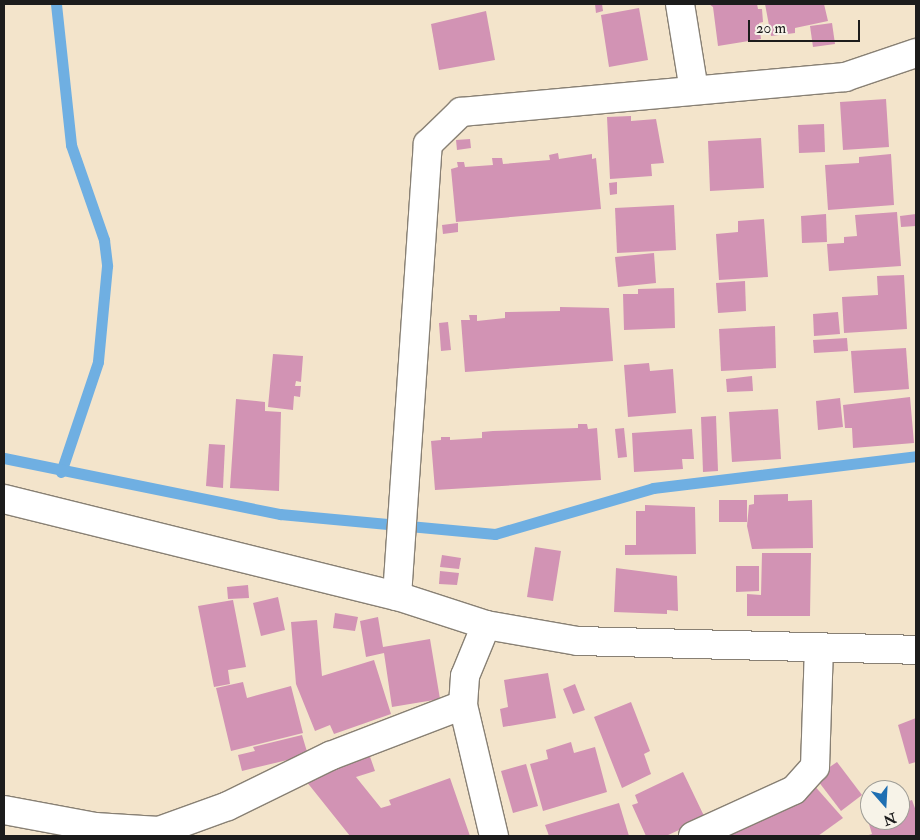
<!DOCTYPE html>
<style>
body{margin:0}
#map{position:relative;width:920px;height:840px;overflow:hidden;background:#f3e4cb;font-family:"IM FELL Double Pica",serif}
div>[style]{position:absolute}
.stream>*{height:11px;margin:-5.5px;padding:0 5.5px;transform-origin:5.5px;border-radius:5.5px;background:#6fafe2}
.building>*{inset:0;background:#d293b4}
.roads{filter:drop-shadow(1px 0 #888074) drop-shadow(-1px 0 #888074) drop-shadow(0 1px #888074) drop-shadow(0 -1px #888074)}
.minor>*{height:28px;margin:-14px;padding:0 14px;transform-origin:14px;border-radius:14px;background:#fff}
span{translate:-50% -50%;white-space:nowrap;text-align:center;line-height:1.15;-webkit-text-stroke:4px #f7f3e8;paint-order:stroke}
.frame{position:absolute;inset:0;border:5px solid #1c1c1c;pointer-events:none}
.north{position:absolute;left:860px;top:780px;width:50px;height:50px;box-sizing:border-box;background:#f7f3e8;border:1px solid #9f9d96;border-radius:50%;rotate:161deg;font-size:14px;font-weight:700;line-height:20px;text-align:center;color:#1c1c1c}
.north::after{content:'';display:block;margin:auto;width:18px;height:22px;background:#1f6fb2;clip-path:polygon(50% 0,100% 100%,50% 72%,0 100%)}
.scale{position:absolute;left:748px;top:20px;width:112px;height:22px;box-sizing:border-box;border:2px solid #1c1c1c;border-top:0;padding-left:6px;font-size:15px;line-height:18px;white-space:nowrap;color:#1c1c1c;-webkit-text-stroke:4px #f7f3e8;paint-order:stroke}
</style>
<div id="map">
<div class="stream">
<i style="left:56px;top:4px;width:142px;rotate:83.9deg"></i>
<i style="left:71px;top:145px;width:101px;rotate:70.8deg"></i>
<i style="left:104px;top:240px;width:26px;rotate:83deg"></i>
<i style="left:107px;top:266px;width:96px;rotate:95.4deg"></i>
<i style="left:98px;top:362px;width:116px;rotate:108.6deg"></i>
<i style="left:4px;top:458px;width:282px;rotate:11.5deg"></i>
<i style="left:280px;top:514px;width:216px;rotate:5.3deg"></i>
<i style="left:495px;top:534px;width:165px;rotate:-16.2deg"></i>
<i style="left:653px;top:488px;width:265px;rotate:-6.9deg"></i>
</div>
<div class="building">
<i style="clip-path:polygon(595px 4px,602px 4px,603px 11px,596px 13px)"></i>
<i style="clip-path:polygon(709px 4px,757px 4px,758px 9px,762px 9px,763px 22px,759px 23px,761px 39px,718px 46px,713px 7px)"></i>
<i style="clip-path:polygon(765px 4px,824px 4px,828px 21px,795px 28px,795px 33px,771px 36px)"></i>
<i style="clip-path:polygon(639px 8px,648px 60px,609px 67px,601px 15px)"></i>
<i style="clip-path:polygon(486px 11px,495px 60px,439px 70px,431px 24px)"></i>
<i style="clip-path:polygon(832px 23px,835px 44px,813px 47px,810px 26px)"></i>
<i style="clip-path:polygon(886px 99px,889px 147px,843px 150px,840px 102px)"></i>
<i style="clip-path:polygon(631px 116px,631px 121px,656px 119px,664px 163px,651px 164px,652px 176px,610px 179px,607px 117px)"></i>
<i style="clip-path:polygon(824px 124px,825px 152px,799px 153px,798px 125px)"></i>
<i style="clip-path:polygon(761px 138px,764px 188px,710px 191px,708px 141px)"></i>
<i style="clip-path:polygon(470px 139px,471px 148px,457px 150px,456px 140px)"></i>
<i style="clip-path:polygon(558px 153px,559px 159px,592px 154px,592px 159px,596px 158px,601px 209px,456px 222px,451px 169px,458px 167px,457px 162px,464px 162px,465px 167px,493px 165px,492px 158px,502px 158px,503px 164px,550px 160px,549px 155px)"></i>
<i style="clip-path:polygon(891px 154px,894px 205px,828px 210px,825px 165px,859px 163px,859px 157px)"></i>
<i style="clip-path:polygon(617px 182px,617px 194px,610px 195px,609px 183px)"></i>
<i style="clip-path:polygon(674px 205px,676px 250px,617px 253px,615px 208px)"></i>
<i style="clip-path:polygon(897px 212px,901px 266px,829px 271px,827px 244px,844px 243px,844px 237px,857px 236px,855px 215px)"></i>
<i style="clip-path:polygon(826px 214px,827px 242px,802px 243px,801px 216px)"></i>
<i style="clip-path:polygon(916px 214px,916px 226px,901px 227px,900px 216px)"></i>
<i style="clip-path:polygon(764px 219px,768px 277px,719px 280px,716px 234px,738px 232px,738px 221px)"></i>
<i style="clip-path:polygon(458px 223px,458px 232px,443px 234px,442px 225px)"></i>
<i style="clip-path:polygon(654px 253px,656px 283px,618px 287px,615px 257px)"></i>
<i style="clip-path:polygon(904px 275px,907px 329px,844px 333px,842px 297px,878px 295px,877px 276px)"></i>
<i style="clip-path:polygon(745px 281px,746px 311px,718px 313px,716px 283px)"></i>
<i style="clip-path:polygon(674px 288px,675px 328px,624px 330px,623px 294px,638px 294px,638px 289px)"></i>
<i style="clip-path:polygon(560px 307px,609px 308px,613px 361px,465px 372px,461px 320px,470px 320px,469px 315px,477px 315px,477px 321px,505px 318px,505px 312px,560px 311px)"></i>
<i style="clip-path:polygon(838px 312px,840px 334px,814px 336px,813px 314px)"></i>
<i style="clip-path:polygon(448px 322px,451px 350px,441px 351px,439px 323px)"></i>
<i style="clip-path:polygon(775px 326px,776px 368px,721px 371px,719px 329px)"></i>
<i style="clip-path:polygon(847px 338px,848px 351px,814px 353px,813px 340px)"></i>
<i style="clip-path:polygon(906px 348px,909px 389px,854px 393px,851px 351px)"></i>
<i style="clip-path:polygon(273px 354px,303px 356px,301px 382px,296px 381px,295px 386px,301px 386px,300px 397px,294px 396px,293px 410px,268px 407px)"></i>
<i style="clip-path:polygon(649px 363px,650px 371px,673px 369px,676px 413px,628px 417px,624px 365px)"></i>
<i style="clip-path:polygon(752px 376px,753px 391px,727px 392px,726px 379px)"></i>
<i style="clip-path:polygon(910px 397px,914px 443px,853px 448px,852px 428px,845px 428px,843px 405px)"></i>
<i style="clip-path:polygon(840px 398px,843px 427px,818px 430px,816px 401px)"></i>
<i style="clip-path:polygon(236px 399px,265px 402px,265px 411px,281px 412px,279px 491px,230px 488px)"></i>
<i style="clip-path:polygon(778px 409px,781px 459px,732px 462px,729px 412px)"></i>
<i style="clip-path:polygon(716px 416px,718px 471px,703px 472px,701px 417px)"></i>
<i style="clip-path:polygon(578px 424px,587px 424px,588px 429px,597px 428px,601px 480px,435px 490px,431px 441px,441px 440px,441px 437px,450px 437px,450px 440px,482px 438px,482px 432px,493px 431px,578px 428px)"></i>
<i style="clip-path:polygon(624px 428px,627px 457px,618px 458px,615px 429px)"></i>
<i style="clip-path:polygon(692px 429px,694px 459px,682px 459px,683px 469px,634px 472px,632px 433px)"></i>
<i style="clip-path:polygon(209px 444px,225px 445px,223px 488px,206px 486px)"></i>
<i style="clip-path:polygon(788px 494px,788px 501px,812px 500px,813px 548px,752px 549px,747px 526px,749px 505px,754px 504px,754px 495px)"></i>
<i style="clip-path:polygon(719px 500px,747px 500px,747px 522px,719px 522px)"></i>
<i style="clip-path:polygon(645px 505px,695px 507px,696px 554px,625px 555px,625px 545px,636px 545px,636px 511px,645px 511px)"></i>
<i style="clip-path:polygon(535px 547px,561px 551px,553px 601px,527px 597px)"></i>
<i style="clip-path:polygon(762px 553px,811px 553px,810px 616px,747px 616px,747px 594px,761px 595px)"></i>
<i style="clip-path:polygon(442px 555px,461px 558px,459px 569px,440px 567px)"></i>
<i style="clip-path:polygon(736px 566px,759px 566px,759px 591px,736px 592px)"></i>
<i style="clip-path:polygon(616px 568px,677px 576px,678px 611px,667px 610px,667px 614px,614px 612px)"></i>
<i style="clip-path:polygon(440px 571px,459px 573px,457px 585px,439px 584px)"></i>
<i style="clip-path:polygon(248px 585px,249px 598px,228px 599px,227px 587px)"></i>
<i style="clip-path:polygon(278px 597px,285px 630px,261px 636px,253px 603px)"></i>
<i style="clip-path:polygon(233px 600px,246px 667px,228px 670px,230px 684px,214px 687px,198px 606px)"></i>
<i style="clip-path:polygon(335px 613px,358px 617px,355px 631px,333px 628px)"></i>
<i style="clip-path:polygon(378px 617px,383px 647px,430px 639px,440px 699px,392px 707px,384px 653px,366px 657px,360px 621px)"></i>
<i style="clip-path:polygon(317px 620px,322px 676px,374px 660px,391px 714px,334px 734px,330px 725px,315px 731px,296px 684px,291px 622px)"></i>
<i style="clip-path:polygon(548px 673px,556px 718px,503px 727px,500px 709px,508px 707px,504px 680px)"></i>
<i style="clip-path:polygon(243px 682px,247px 698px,291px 686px,303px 733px,231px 751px,216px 688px)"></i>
<i style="clip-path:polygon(575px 684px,585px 710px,573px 714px,563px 689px)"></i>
<i style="clip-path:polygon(631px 702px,650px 751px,644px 754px,651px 774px,622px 788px,594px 717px)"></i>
<i style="clip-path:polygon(916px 718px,916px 762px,909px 764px,898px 725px)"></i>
<i style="clip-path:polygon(302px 735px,308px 755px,242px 771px,238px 755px,255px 751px,253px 747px)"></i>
<i style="clip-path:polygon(571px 742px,574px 753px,595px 747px,607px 792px,543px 811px,530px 764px,548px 759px,546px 750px)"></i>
<i style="clip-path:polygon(366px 745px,375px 771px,356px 777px,381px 808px,391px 805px,389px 800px,450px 778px,470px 836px,350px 836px,306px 781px)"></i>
<i style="clip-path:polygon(837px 762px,862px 795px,841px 811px,815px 777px)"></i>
<i style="clip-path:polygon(526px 764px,538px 806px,513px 813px,501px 771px)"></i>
<i style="clip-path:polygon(683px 772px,705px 818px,666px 836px,646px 836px,632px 805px,638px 803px,635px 795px)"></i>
<i style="clip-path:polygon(812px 783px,843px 818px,818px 836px,720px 836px)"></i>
<i style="clip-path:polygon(912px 800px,916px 811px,916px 836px,865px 836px,872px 834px,866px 814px,870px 813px,870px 820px,900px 820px,900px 804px)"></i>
<i style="clip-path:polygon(619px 803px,629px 836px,549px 836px,545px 825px)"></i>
</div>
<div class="roads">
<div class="minor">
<i style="left:680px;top:4px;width:87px;rotate:80.8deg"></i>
<i style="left:4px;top:499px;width:405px;rotate:13.9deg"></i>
<i style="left:397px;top:596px;width:94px;rotate:18deg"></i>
<i style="left:486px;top:625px;width:93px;rotate:9.9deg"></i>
<i style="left:578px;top:641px;width:338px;rotate:1.5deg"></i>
<i style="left:397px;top:596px;width:453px;rotate:-86.1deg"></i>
<i style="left:428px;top:144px;width:46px;rotate:-44.1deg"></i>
<i style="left:461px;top:112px;width:386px;rotate:-5.2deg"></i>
<i style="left:845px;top:77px;width:75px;rotate:-18.7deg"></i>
<i style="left:463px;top:705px;width:135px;rotate:76.7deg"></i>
<i style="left:4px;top:810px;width:93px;rotate:10.6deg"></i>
<i style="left:95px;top:827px;width:64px;rotate:3.6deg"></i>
<i style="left:159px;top:831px;width:73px;rotate:-19.9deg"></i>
<i style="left:228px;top:806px;width:114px;rotate:-26.1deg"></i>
<i style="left:330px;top:756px;width:142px;rotate:-21deg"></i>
<i style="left:463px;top:705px;width:29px;rotate:-86deg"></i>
<i style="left:465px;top:676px;width:55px;rotate:-67.6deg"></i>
<i style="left:693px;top:836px;width:111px;rotate:-24.5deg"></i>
<i style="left:794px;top:790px;width:31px;rotate:-48deg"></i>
<i style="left:815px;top:767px;width:118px;rotate:-88.1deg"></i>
</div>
</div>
<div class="frame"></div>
<div class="north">N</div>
<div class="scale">20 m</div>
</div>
